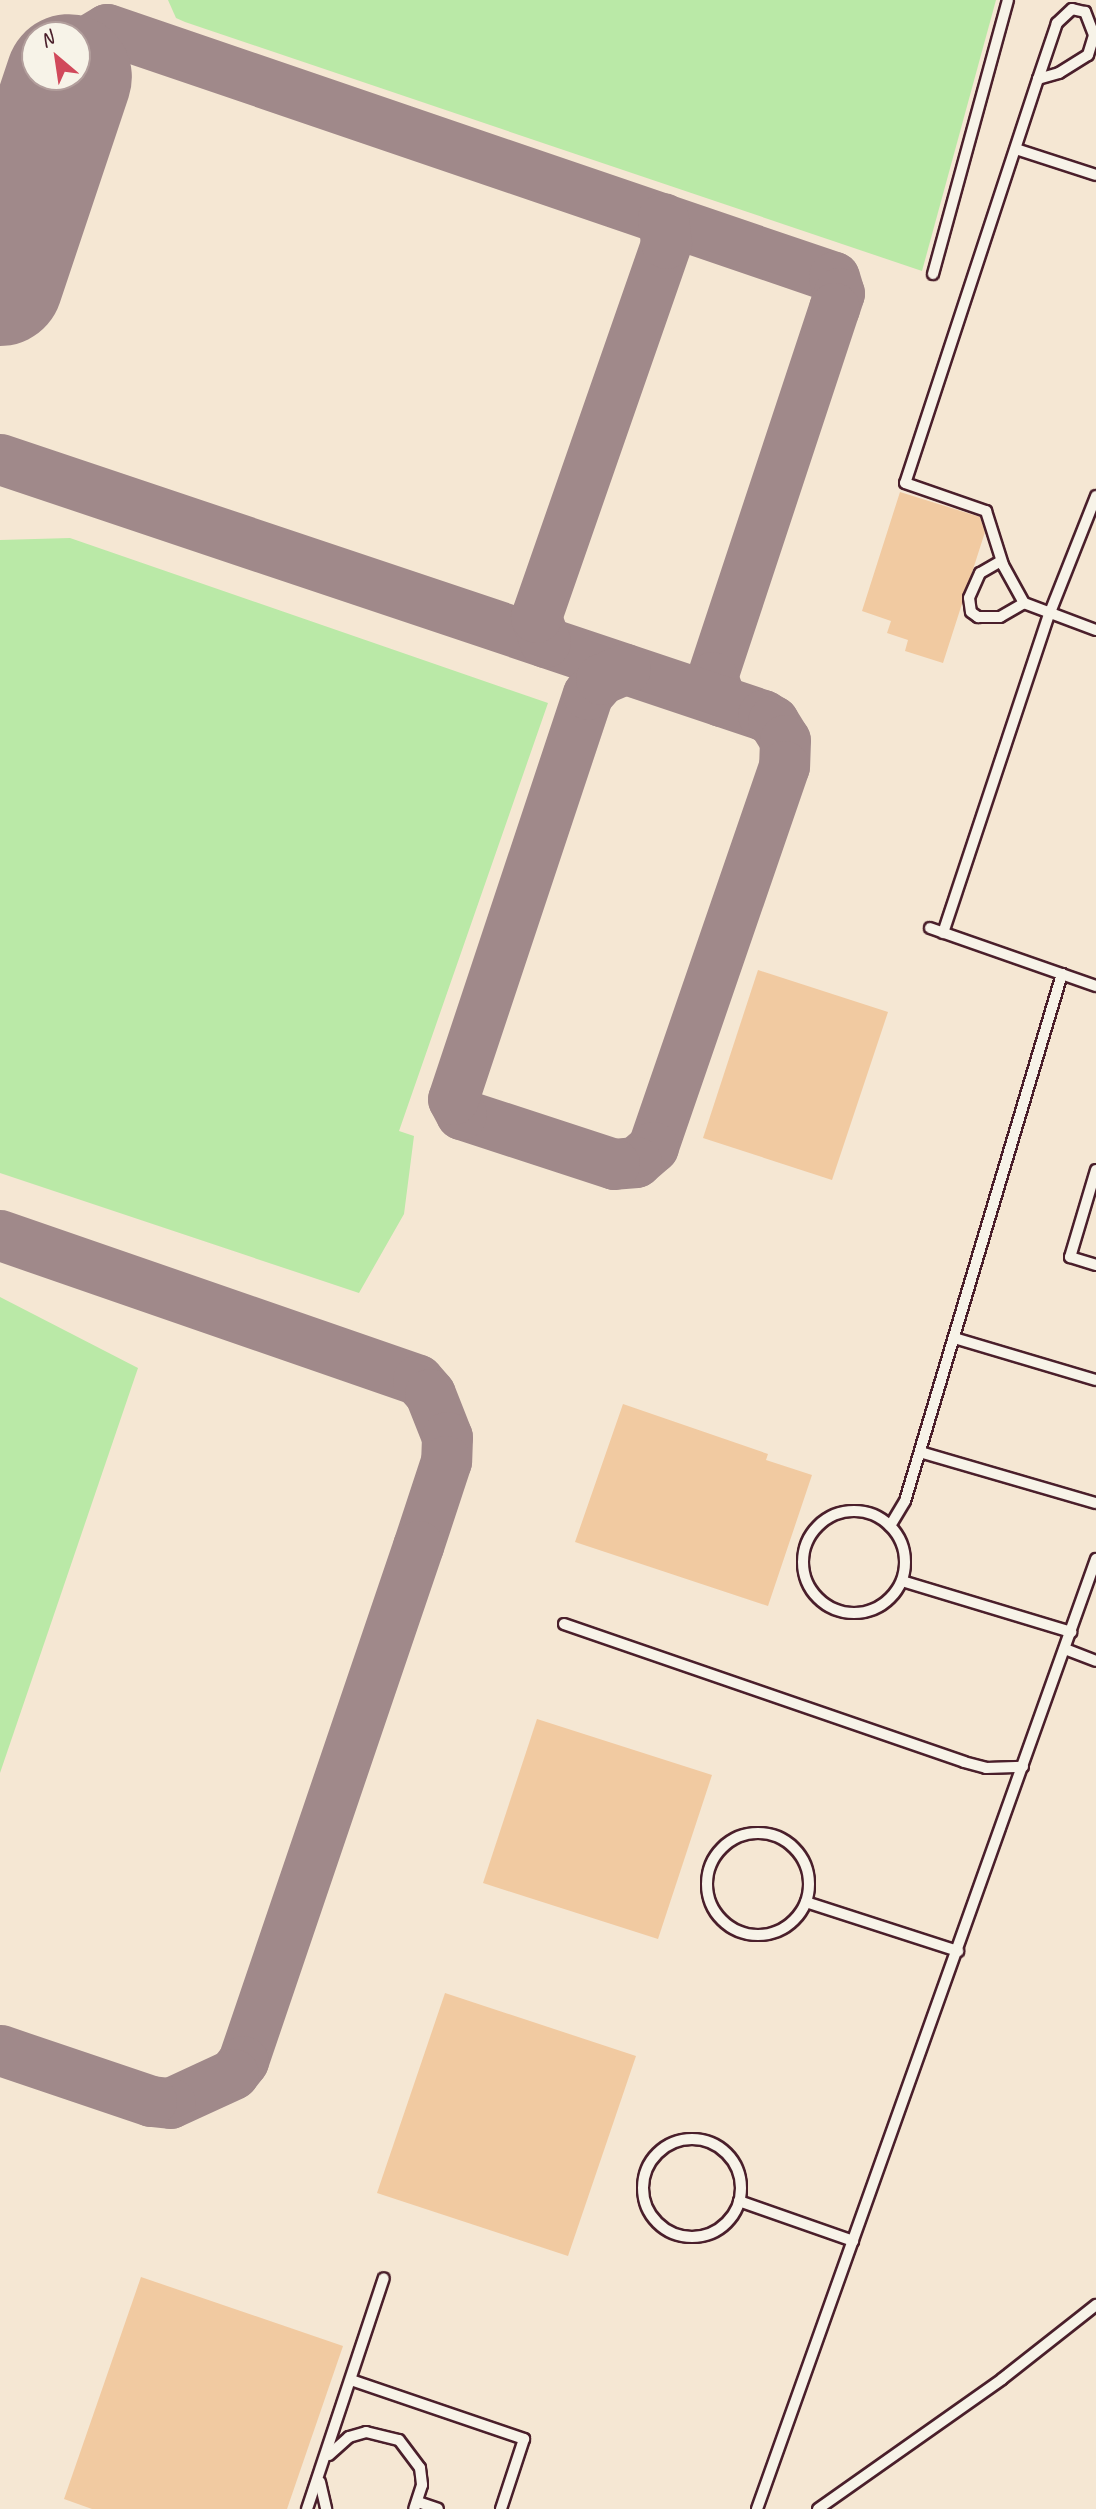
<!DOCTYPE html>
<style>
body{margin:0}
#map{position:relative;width:1096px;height:2509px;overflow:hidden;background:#f7f3e8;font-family:Caveat,sans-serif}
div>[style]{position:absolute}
.built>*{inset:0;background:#f5e7d3}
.green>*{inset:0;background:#bae9a7}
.taxiway>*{height:51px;margin:-25.5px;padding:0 25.5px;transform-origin:25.5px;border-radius:25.5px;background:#a0898a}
.runway>*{height:126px;margin:-63px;padding:0 63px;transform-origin:63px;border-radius:63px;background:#a0898a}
.building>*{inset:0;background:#f1caa1}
.roads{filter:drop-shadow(2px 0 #4a1f2b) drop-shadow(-2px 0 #4a1f2b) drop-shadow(0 2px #4a1f2b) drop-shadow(0 -2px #4a1f2b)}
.lane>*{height:10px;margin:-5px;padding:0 5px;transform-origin:5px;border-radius:5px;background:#f7f3e8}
.lane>.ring{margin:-5px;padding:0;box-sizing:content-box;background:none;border:10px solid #f7f3e8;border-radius:50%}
span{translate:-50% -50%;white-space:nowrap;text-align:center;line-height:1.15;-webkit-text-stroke:7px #f7f3e8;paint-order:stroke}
.north{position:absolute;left:21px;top:21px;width:70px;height:70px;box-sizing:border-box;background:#f7f3e8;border:2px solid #b29e9c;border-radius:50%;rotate:331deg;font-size:19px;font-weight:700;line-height:28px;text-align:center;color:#4a1f2b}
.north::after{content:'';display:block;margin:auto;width:24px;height:32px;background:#d1495b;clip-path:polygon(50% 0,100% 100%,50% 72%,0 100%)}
</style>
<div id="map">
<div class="built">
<i style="clip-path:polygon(evenodd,0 0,1096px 0,1096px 2509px,0 2509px,0 0,35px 35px,77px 35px,77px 77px,35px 77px,35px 35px)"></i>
</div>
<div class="green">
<i style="clip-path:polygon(168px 0,996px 0,922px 271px,185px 22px,176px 18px)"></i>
<i style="clip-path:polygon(70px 538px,548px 703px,399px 1131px,414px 1136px,404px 1214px,359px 1293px,0 1173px,0 540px)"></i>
<i style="clip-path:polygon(0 1297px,138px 1368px,0 1773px)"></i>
</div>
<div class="taxiway">
<i style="left:80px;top:45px;width:31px;rotate:-31deg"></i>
<i style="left:107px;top:29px;width:768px;rotate:18.84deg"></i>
<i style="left:834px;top:277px;width:17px;rotate:73deg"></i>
<i style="left:839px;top:293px;width:16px;rotate:108deg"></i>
<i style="left:834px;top:308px;width:389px;rotate:108.3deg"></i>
<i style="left:712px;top:677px;width:26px;rotate:69deg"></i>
<i style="left:0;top:459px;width:805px;rotate:18.55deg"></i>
<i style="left:763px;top:715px;width:12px;rotate:31deg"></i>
<i style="left:773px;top:721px;width:22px;rotate:58deg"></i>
<i style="left:785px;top:740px;width:26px;rotate:92deg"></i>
<i style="left:784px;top:766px;width:403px;rotate:109deg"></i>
<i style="left:653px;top:1147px;width:23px;rotate:139deg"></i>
<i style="left:636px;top:1162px;width:22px;rotate:175deg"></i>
<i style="left:614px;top:1164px;width:161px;rotate:-161.9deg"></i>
<i style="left:461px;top:1114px;width:17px;rotate:-118deg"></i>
<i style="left:453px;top:1099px;width:427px;rotate:-71.6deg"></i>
<i style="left:588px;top:694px;width:20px;rotate:-49deg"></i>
<i style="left:601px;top:679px;width:26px;rotate:-23deg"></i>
<i style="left:545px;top:642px;width:27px;rotate:-110deg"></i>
<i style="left:536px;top:617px;width:396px;rotate:-70.8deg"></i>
<i style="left:666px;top:243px;width:25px;rotate:-97deg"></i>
<i style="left:0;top:1235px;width:442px;rotate:19.1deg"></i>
<i style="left:418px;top:1380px;width:18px;rotate:49deg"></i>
<i style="left:430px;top:1394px;width:46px;rotate:68.4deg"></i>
<i style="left:447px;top:1437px;width:24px;rotate:92deg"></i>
<i style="left:446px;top:1461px;width:89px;rotate:108.2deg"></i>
<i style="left:418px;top:1546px;width:544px;rotate:108.77deg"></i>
<i style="left:243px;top:2061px;width:16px;rotate:128deg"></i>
<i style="left:233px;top:2074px;width:69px;rotate:155.3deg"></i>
<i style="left:170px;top:2103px;width:19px;rotate:-174deg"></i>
<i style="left:151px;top:2101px;width:159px;rotate:-161.3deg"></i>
</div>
<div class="runway">
<i style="left:0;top:283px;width:217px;rotate:-71.5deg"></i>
</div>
<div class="building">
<i style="clip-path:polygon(900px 492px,980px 517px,985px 532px,943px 663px,905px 651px,908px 640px,887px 633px,891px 621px,862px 611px)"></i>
<i style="clip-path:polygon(758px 970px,888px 1012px,832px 1180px,703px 1138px)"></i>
<i style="clip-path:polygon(623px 1404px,768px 1454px,766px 1460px,812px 1475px,768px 1606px,575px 1542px)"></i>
<i style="clip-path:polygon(537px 1719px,712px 1775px,658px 1939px,483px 1883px)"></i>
<i style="clip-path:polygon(445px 1993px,636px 2056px,568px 2256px,377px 2193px)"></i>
<i style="clip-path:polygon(141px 2277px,343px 2346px,287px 2509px,92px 2509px,64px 2499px)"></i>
</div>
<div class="roads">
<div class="lane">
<i style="left:1038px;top:79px;width:22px;rotate:-16deg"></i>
<i style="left:1059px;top:73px;width:34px;rotate:-32deg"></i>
<i style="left:1088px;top:55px;width:21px;rotate:-73deg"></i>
<i style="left:1094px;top:35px;width:25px;rotate:-111deg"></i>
<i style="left:1085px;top:12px;width:13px;rotate:-167deg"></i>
<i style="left:1072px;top:9px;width:21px;rotate:137deg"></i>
<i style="left:1057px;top:23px;width:59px;rotate:108.7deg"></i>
<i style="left:1038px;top:79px;width:425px;rotate:108.2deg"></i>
<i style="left:905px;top:483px;width:86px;rotate:19.1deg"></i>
<i style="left:986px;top:511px;width:57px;rotate:72.5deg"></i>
<i style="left:1003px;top:565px;width:43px;rotate:61.1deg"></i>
<i style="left:1024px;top:603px;width:77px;rotate:20.6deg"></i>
<i style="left:1016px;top:149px;width:84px;rotate:18deg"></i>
<i style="left:933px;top:274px;width:284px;rotate:-74.7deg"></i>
<i style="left:1001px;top:561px;width:24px;rotate:150deg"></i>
<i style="left:980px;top:573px;width:27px;rotate:114deg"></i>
<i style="left:969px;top:598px;width:14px;rotate:82deg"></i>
<i style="left:971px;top:612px;width:9px;rotate:36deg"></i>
<i style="left:978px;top:617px;width:22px"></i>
<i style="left:1000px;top:617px;width:28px;rotate:-30deg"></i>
<i style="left:930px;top:928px;width:176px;rotate:19.3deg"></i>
<i style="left:943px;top:933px;width:335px;rotate:-71.6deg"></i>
<i style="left:1049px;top:615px;width:128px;rotate:-68.4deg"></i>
<i style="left:1096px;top:1170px;width:91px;rotate:106.6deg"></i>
<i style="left:1070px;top:1257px;width:27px;rotate:17deg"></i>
<i style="left:954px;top:1338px;width:148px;rotate:16.5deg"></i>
<i style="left:920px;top:1452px;width:183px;rotate:16.2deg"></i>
<i class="ring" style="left:803px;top:1511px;width:92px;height:92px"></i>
<i style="left:890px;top:1526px;width:29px;rotate:-59deg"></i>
<i style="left:905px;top:1501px;width:550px;rotate:-73.41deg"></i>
<i style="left:902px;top:1581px;width:177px;rotate:16.8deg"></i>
<i style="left:564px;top:1624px;width:423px;rotate:19deg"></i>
<i style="left:964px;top:1762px;width:23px;rotate:15deg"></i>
<i style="left:986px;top:1768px;width:37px;rotate:-2deg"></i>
<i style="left:1065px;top:1649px;width:33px;rotate:21deg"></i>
<i class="ring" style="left:707px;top:1833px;width:92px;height:92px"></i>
<i style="left:806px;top:1902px;width:160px;rotate:17.9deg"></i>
<i class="ring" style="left:643px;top:2139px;width:88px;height:88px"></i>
<i style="left:739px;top:2201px;width:121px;rotate:19.3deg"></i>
<i style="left:351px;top:2380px;width:183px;rotate:18.8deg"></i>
<i style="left:524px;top:2439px;width:74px;rotate:108.2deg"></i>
<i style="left:329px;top:2455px;width:27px;rotate:-42deg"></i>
<i style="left:349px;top:2437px;width:18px;rotate:-16deg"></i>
<i style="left:366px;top:2432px;width:34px;rotate:14deg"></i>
<i style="left:399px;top:2440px;width:35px;rotate:53deg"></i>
<i style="left:420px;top:2468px;width:17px;rotate:83deg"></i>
<i style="left:422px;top:2485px;width:25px;rotate:108deg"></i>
<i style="left:320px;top:2482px;width:28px;rotate:77deg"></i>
<i style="left:418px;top:2502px;width:21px;rotate:19deg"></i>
<i style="left:307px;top:2509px;width:243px;rotate:-71.6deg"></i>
<i style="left:757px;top:2509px;width:1009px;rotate:-70.36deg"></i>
<i style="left:818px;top:2509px;width:225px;rotate:-35.2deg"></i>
<i style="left:1002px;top:2379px;width:120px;rotate:-38.2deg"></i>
</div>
</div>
<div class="north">N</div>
</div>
